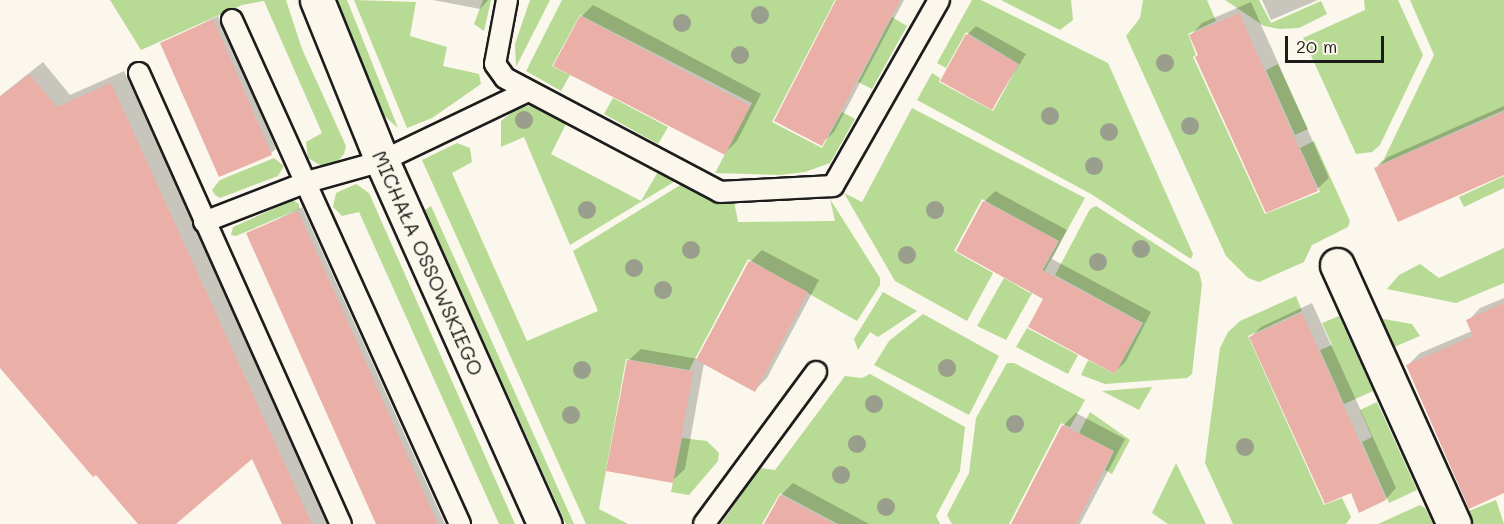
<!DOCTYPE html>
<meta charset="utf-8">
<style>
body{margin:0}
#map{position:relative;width:1504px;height:524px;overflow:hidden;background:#fbf7ec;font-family:Mali,sans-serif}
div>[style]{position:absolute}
.green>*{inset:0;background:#b7da94}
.shadow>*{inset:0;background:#0003}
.building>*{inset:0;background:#eaafa7}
.roads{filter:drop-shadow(2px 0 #1c1c1c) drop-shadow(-2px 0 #1c1c1c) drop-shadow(0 2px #1c1c1c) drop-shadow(0 -2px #1c1c1c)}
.lane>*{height:20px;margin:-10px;padding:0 10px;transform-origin:10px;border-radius:10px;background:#fbf7ec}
.street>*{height:33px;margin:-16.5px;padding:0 16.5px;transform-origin:16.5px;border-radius:16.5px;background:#fbf7ec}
.trees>*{width:18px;height:18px;margin:-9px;border-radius:50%;background:#9a9e8d}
span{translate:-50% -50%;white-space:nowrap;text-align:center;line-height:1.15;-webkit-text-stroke:4.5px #fbf7ec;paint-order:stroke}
.street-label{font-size:20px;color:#1c1c1c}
.scale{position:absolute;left:1285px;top:36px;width:99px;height:27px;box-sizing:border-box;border:3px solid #1c1c1c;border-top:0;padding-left:8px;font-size:18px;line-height:21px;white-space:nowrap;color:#1c1c1c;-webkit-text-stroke:4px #fbf7ec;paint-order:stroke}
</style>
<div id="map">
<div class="green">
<i style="clip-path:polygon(110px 0,286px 0,302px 49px,346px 146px,344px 154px,339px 160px,322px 166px,308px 158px,306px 142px,322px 133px,264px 1px,242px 5px,141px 50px)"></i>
<i style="clip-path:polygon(337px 0,347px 0,398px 128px,381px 113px)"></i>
<i style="clip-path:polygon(354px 0,416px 2px,410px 36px,447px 47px,443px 66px,479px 74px,481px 84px,432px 118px,407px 128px)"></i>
<i style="clip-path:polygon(483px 0,491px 0,484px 31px,474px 24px)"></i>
<i style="clip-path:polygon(530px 0,550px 0,516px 67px,515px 44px)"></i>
<i style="clip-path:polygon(562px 0,835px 0,772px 122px,822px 148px,842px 112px,855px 119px,830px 163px,805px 172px,780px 175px,715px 173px,752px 103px,580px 15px,552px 66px,570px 75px,561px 91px,526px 71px)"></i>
<i style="clip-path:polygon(972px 0,981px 0,1108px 63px,1193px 254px,1191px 259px,1091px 194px,917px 100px,932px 73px,940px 78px,939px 82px,993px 111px,1019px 64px,966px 32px,946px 68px,937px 63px)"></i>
<i style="clip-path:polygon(1001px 0,1071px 0,1073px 20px,1060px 30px)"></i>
<i style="clip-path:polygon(1143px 0,1207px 0,1216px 21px,1188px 34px,1196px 55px,1193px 57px,1265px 214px,1320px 192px,1300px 148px,1314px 141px,1350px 221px,1348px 227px,1312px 245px,1304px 262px,1259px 282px,1248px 278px,1226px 256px,1126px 36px,1140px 18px)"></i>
<i style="clip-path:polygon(1225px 0,1259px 0,1271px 23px,1321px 1px,1327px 14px,1299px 28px,1280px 29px,1264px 26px)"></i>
<i style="clip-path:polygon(1364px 0,1398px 0,1423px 55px,1380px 145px,1372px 152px,1356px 154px,1303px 38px,1365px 10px)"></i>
<i style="clip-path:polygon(1410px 0,1504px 0,1504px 110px,1377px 166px,1384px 159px,1434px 55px)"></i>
<i style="clip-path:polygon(892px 17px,907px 26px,872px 89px,858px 82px)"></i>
<i style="clip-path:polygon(1278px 64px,1308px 129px,1295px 135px,1266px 70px)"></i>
<i style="clip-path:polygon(613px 98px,668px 127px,658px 144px,604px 114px)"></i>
<i style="clip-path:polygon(536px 103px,568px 120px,551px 154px,641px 201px,659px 170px,677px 180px,570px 245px,524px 137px,501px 147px,501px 121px,515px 110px)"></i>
<i style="clip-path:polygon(912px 108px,1085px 198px,1006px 340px,977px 326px,1004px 278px,1030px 293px,1059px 241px,982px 199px,954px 251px,993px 273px,967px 321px,895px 281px,844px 193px,862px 202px)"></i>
<i style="clip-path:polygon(457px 143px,470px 148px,472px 162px,452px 173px,527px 341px,598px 311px,573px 251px,682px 184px,716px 199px,734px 201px,738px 222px,835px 221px,830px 199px,880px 278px,880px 285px,857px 321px,748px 259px,689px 370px,626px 359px,599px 509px,628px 524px,586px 524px,422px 160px)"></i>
<i style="clip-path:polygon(274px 158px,284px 166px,278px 176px,220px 198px,215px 195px,212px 190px,220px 180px)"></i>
<i style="clip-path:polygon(1504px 176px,1504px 188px,1464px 207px,1459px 197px)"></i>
<i style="clip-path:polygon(356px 184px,369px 193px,515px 524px,499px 524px,359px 212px,342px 216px,333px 207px,336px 193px)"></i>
<i style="clip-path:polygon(293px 200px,299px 204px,299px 209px,236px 236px,231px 235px,233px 227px)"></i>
<i style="clip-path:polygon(431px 206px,574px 524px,566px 524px,425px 210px)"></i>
<i style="clip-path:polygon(1096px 206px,1199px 272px,1202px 284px,1192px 374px,1187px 378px,1105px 384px,1081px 375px,1088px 360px,1115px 374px,1143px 323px,1055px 275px,1090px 209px)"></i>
<i style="clip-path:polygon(1504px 248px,1504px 283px,1456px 303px,1387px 289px,1399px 275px,1420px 264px,1439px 278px)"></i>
<i style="clip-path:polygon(883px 292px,917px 311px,878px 337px,870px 332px,858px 350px,854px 339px)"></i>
<i style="clip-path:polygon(1296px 296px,1302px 311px,1248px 336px,1324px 505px,1342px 498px,1351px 517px,1346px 524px,1233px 524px,1205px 463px,1220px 348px,1228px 332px,1240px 321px)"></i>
<i style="clip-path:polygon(923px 314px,999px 356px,969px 415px,874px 365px,889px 341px)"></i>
<i style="clip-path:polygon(1339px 316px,1373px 391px,1344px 404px,1320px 350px,1332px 345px,1322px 323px)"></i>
<i style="clip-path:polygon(1378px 318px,1412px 324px,1420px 336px,1387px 350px)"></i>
<i style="clip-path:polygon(1027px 328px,1078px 355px,1068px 374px,1016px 347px)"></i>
<i style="clip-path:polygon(1007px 363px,1014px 363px,1085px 400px,1070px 427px,1061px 423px,1009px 524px,952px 524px,947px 515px,969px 473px,976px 418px)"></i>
<i style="clip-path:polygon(870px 374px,965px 427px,960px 471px,936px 516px,940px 524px,838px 524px,780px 493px,762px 524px,721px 524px,760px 468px,775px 470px,845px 376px,862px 378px)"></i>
<i style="clip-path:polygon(1152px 387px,1139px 410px,1102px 391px)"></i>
<i style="clip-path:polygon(1377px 402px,1417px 490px,1389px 503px,1362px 442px,1372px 437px,1360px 410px)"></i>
<i style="clip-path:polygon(1090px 412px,1130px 440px,1112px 474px,1105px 470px,1114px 451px,1079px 433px)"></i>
<i style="clip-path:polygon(682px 438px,707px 441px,719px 453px,718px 461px,689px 495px,671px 492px)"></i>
<i style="clip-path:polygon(1176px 463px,1206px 524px,1168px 524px,1152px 513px)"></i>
<i style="clip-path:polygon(1496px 500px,1504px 524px,1465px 524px,1466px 512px)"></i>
<i style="clip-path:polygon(1420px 505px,1425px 508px,1433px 524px,1378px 524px)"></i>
</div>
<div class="shadow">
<i style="clip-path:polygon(433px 0,488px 0,480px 9px)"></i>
<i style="clip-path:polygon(838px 0,904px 0,834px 132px,821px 144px)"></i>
<i style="clip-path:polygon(1262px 0,1318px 0,1271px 20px)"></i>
<i style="clip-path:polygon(1251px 2px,1329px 178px,1317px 189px,1199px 55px,1191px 35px,1202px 23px)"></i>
<i style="clip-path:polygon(593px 5px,761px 94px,737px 141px,725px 153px,581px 17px)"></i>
<i style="clip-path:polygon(218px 16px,276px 149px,271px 153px,162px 44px)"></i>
<i style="clip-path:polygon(976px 26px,1026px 54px,992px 108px,967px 35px)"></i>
<i style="clip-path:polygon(43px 62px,70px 95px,124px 71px,330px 524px,284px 524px,253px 457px,173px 524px,140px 524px,0 365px,0 96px)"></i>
<i style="clip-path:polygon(1504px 106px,1504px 173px,1375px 169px,1388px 157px)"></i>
<i style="clip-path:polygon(995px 191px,1067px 230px,1052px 259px,1151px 312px,1126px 361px,1115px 372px,1045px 298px,984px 202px)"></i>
<i style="clip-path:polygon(302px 207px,445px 524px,378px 524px,248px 234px)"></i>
<i style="clip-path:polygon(762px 250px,819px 280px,767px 378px,755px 390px,704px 363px,685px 469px,672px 481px,628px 361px,641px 349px,698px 359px,750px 262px)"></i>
<i style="clip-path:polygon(1504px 298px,1504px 491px,1408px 365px,1420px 353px,1472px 331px,1468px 321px,1480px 308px)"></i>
<i style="clip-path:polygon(1312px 303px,1396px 488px,1386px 499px,1360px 511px,1352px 491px,1251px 337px,1261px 327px)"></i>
<i style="clip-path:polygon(1076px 413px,1125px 439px,1080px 524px,1013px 524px,1063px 426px)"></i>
<i style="clip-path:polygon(793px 483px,869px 524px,765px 524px,781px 495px)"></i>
</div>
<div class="building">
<i style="clip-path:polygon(836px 0,900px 0,822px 146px,774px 121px)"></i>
<i style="clip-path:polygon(1239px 13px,1318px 191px,1266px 213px,1195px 57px,1198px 55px,1189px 35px)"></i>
<i style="clip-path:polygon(580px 16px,750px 106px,725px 155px,553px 66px)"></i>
<i style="clip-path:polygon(213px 19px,272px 155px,219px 177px,160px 43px)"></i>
<i style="clip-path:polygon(966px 34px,1018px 64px,992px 110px,940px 81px)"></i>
<i style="clip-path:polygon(29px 74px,57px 107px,111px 83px,312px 524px,282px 524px,252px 459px,176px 524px,138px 524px,96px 475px,93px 477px,0 368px,0 97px)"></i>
<i style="clip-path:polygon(1504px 112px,1504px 175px,1398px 222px,1374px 168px)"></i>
<i style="clip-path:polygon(983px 201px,1058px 241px,1042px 270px,1141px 323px,1115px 374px,1028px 327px,1043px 299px,956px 251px)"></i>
<i style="clip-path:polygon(298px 211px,376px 385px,438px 524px,376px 524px,246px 233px)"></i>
<i style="clip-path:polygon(749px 261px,808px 292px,755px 392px,696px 360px)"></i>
<i style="clip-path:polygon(1504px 303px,1504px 493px,1469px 509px,1406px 365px,1473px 336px,1466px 320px)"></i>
<i style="clip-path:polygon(1302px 313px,1386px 500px,1359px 513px,1351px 493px,1325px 504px,1249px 337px)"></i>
<i style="clip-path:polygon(627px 360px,693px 372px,673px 483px,606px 471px)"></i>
<i style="clip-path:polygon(1062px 425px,1113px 451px,1076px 524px,1011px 524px)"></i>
<i style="clip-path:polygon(780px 495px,834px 524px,764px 524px)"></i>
</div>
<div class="roads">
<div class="lane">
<i style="left:507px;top:0;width:65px;rotate:100.6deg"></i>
<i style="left:495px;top:64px;width:17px;rotate:54deg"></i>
<i style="left:505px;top:78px;width:243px;rotate:27.9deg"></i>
<i style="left:720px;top:192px;width:113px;rotate:-3deg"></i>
<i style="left:833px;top:186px;width:214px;rotate:-60.3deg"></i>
<i style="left:232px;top:20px;width:553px;rotate:65.66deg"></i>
<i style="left:139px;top:73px;width:494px;rotate:65.9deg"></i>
<i style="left:204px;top:222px;width:110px;rotate:-21.2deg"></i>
<i style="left:307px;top:182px;width:78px;rotate:-15.6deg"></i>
<i style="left:382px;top:161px;width:160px;rotate:-25.6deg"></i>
<i style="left:704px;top:524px;width:189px;rotate:-53.6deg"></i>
</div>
<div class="street">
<i style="left:317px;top:0;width:174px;rotate:68deg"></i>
<i style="left:382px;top:161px;width:398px;rotate:65.9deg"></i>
<i style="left:1337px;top:265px;width:284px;rotate:65.7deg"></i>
</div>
</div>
<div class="trees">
<i style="left:760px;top:15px"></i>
<i style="left:682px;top:23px"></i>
<i style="left:740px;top:55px"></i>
<i style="left:1165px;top:63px"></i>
<i style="left:1050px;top:116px"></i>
<i style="left:524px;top:120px"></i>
<i style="left:1190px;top:126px"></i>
<i style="left:1109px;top:132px"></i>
<i style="left:1094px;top:166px"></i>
<i style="left:587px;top:210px"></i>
<i style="left:935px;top:210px"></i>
<i style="left:1141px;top:249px"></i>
<i style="left:691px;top:250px"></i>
<i style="left:907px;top:255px"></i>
<i style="left:1098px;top:262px"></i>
<i style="left:634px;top:268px"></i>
<i style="left:663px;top:290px"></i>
<i style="left:947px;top:368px"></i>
<i style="left:582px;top:370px"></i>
<i style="left:874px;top:404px"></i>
<i style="left:571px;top:415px"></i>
<i style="left:1015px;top:424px"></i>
<i style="left:857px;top:444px"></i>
<i style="left:1245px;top:447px"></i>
<i style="left:841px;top:475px"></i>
<i style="left:886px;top:507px"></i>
</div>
<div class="street-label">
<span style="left:428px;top:263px;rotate:66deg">MICHAŁA OSSOWSKIEGO</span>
</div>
<div class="scale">20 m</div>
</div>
